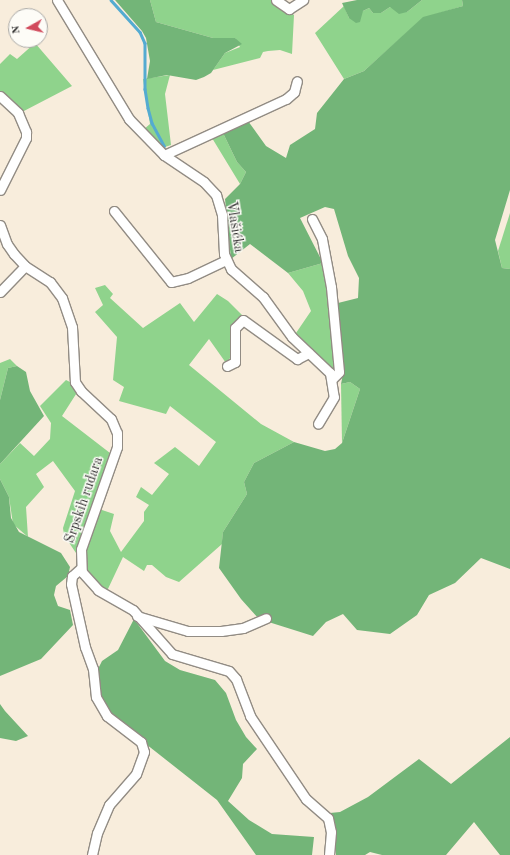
<!DOCTYPE html>
<meta charset="utf-8">
<style>
body{margin:0}
#map{position:relative;width:510px;height:855px;overflow:hidden;background:#f8eddc;font-family:"Old Standard TT",serif}
div>[style]{position:absolute}
.green>*{inset:0;background:#8fd38c}
.forest>*{inset:0;background:#73b578}
.stream>*{height:2.5px;margin:-1.25px;padding:0 1.25px;transform-origin:1.25px;border-radius:1.25px;background:#54abd1}
.roads{filter:drop-shadow(1px 0 #928c84) drop-shadow(-1px 0 #928c84) drop-shadow(0 1px #928c84) drop-shadow(0 -1px #928c84)}
.minor>*{height:9px;margin:-4.5px;padding:0 4.5px;transform-origin:4.5px;border-radius:4.5px;background:#fff}
span{translate:-50% -50%;white-space:nowrap;text-align:center;line-height:1.15;-webkit-text-stroke:3px #fdfcf7;paint-order:stroke}
.street-label{font-size:14px;color:#2b2b2b}
.north{position:absolute;left:8px;top:8px;width:40px;height:40px;box-sizing:border-box;background:#fdfcf7;border:1px solid #a9a8a5;border-radius:50%;rotate:262deg;font-size:11px;font-weight:700;line-height:16px;text-align:center;color:#2b2b2b}
.north::after{content:'';display:block;margin:auto;width:14px;height:18px;background:#d1495b;clip-path:polygon(50% 0,100% 100%,50% 72%,0 100%)}
</style>
<div id="map">
<div class="green">
<i style="clip-path:polygon(150px 0,271px 0,294px 15px,292px 54px,280px 50px,268px 51px,263px 52px,260px 58px,213px 70px,225px 53px,240px 47px,235px 38px,213px 38px,156px 22px)"></i>
<i style="clip-path:polygon(422px 0,462px 0,463px 6px,423px 18px,364px 71px,344px 79px,315px 33px,344px 6px,349px 18px,369px 8px,373px 13px,381px 13px,390px 7px,407px 12px)"></i>
<i style="clip-path:polygon(35px 43px,72px 86px,22px 112px,0 92px,0 64px,10px 54px,17px 59px)"></i>
<i style="clip-path:polygon(170px 75px,165px 94px,171px 145px,162px 148px,143px 130px,150px 124px,143px 79px)"></i>
<i style="clip-path:polygon(223px 133px,237px 162px,246px 172px,240px 184px,212px 138px)"></i>
<i style="clip-path:polygon(510px 213px,510px 269px,502px 268px,498px 251px)"></i>
<i style="clip-path:polygon(323px 263px,329px 287px,334px 370px,296px 333px,311px 311px,303px 291px,288px 273px)"></i>
<i style="clip-path:polygon(105px 285px,113px 294px,110px 298px,143px 328px,180px 303px,194px 322px,217px 294px,228px 301px,245px 318px,239px 318px,232px 324px,231px 357px,226px 363px,209px 339px,189px 365px,261px 424px,294px 442px,254px 463px,244px 482px,247px 494px,223px 532px,222px 544px,179px 582px,166px 577px,152px 565px,147px 565px,144px 571px,123px 557px,107px 591px,91px 578px,82px 555px,99px 509px,114px 514px,110px 531px,121px 552px,144px 521px,144px 512px,149px 505px,136px 497px,141px 487px,152px 495px,169px 474px,154px 463px,175px 447px,199px 466px,216px 442px,170px 406px,166px 414px,119px 401px,124px 387px,113px 380px,117px 337px,95px 312px,103px 305px,95px 288px)"></i>
<i style="clip-path:polygon(10px 359px,17px 366px,8px 368px,0 400px,0 363px)"></i>
<i style="clip-path:polygon(66px 380px,74px 384px,78px 391px,62px 416px,110px 453px,76px 553px,64px 535px,63px 528px,75px 491px,53px 461px,36px 474px,44px 487px,26px 507px,28px 537px,13px 524px,9px 497px,0 479px,0 464px,20px 443px,34px 456px,50px 439px,51px 423px,40px 406px)"></i>
<i style="clip-path:polygon(350px 382px,360px 389px,342px 443px,341px 384px)"></i>
</div>
<div class="forest">
<i style="clip-path:polygon(115px 0,150px 0,156px 22px,213px 38px,235px 38px,242px 44px,225px 53px,211px 73px,204px 77px,196px 80px,167px 75px,147px 79px,150px 61px,146px 38px,142px 31px)"></i>
<i style="clip-path:polygon(357px 0,422px 0,407px 12px,399px 14px,390px 7px,381px 13px,373px 13px,369px 8px,363px 11px,360px 22px,356px 23px,349px 18px,342px 3px)"></i>
<i style="clip-path:polygon(462px 0,510px 0,510px 190px,495px 240px,502px 268px,510px 269px,510px 569px,481px 558px,455px 583px,429px 595px,417px 615px,390px 634px,357px 630px,343px 614px,326px 622px,313px 636px,259px 619px,241px 599px,219px 568px,223px 532px,247px 494px,244px 482px,254px 463px,294px 442px,325px 451px,335px 449px,342px 443px,360px 389px,350px 382px,341px 384px,344px 369px,338px 303px,358px 298px,359px 278px,348px 256px,334px 209px,325px 207px,300px 218px,323px 263px,288px 273px,250px 244px,231px 259px,225px 199px,240px 184px,246px 172px,237px 162px,223px 133px,248px 121px,266px 146px,286px 158px,290px 145px,315px 129px,317px 113px,344px 79px,364px 71px,423px 17px,463px 6px)"></i>
<i style="clip-path:polygon(17px 366px,26px 372px,30px 391px,44px 416px,0 464px,0 400px,8px 368px)"></i>
<i style="clip-path:polygon(0 479px,9px 497px,11px 518px,19px 532px,61px 553px,70px 567px,68px 576px,56px 586px,54px 595px,58px 606px,70px 610px,73px 625px,41px 659px,0 676px)"></i>
<i style="clip-path:polygon(134px 619px,165px 661px,180px 670px,215px 680px,226px 693px,236px 720px,246px 737px,257px 749px,243px 764px,242px 778px,228px 801px,249px 820px,272px 834px,314px 837px,312px 855px,256px 855px,217px 800px,113px 718px,100px 697px,96px 673px,102px 661px,118px 650px)"></i>
<i style="clip-path:polygon(0 704px,5px 711px,28px 736px,16px 741px,0 738px)"></i>
<i style="clip-path:polygon(510px 737px,510px 855px,500px 855px,474px 822px,446px 855px,382px 855px,370px 852px,365px 855px,336px 855px,335px 822px,330px 813px,340px 812px,368px 797px,419px 759px,451px 784px)"></i>
</div>
<div class="stream">
<i style="left:111px;top:0;width:43px;rotate:47.8deg"></i>
<i style="left:140px;top:32px;width:12px;rotate:66deg"></i>
<i style="left:145px;top:43px;width:46px;rotate:90deg"></i>
<i style="left:145px;top:89px;width:19px;rotate:81deg"></i>
<i style="left:148px;top:108px;width:16px;rotate:75deg"></i>
<i style="left:152px;top:123px;width:26px;rotate:62deg"></i>
</div>
<div class="roads">
<div class="minor">
<i style="left:57px;top:0;width:139px;rotate:58.8deg"></i>
<i style="left:129px;top:119px;width:50px;rotate:45.8deg"></i>
<i style="left:164px;top:155px;width:48px;rotate:34deg"></i>
<i style="left:204px;top:182px;width:18px;rotate:47deg"></i>
<i style="left:216px;top:195px;width:21px;rotate:73deg"></i>
<i style="left:222px;top:215px;width:39px;rotate:87deg"></i>
<i style="left:224px;top:254px;width:17px;rotate:65deg"></i>
<i style="left:231px;top:269px;width:43px;rotate:41.2deg"></i>
<i style="left:263px;top:297px;width:49px;rotate:54.1deg"></i>
<i style="left:292px;top:337px;width:52px;rotate:43.5deg"></i>
<i style="left:330px;top:373px;width:24px;rotate:81deg"></i>
<i style="left:334px;top:397px;width:31px;rotate:121deg"></i>
<i style="left:276px;top:0;width:16px;rotate:35deg"></i>
<i style="left:289px;top:9px;width:17px;rotate:-33deg"></i>
<i style="left:0;top:96px;width:25px;rotate:43deg"></i>
<i style="left:18px;top:113px;width:21px;rotate:67deg"></i>
<i style="left:26px;top:132px;width:6px;rotate:90deg"></i>
<i style="left:26px;top:138px;width:58px;rotate:116.6deg"></i>
<i style="left:164px;top:155px;width:134px;rotate:-24.7deg"></i>
<i style="left:286px;top:99px;width:11px;rotate:-41deg"></i>
<i style="left:294px;top:92px;width:11px;rotate:-75deg"></i>
<i style="left:114px;top:211px;width:91px;rotate:51.2deg"></i>
<i style="left:171px;top:282px;width:17px;rotate:-13deg"></i>
<i style="left:188px;top:278px;width:42px;rotate:-25.3deg"></i>
<i style="left:312px;top:219px;width:22px;rotate:63deg"></i>
<i style="left:322px;top:239px;width:49px;rotate:79.4deg"></i>
<i style="left:331px;top:287px;width:85px;rotate:84.6deg"></i>
<i style="left:339px;top:372px;width:10px;rotate:135deg"></i>
<i style="left:0;top:225px;width:20px;rotate:70deg"></i>
<i style="left:7px;top:244px;width:12px;rotate:55deg"></i>
<i style="left:14px;top:254px;width:16px;rotate:47deg"></i>
<i style="left:25px;top:266px;width:30px;rotate:33deg"></i>
<i style="left:50px;top:282px;width:20px;rotate:53deg"></i>
<i style="left:62px;top:298px;width:31px;rotate:71deg"></i>
<i style="left:72px;top:327px;width:55px;rotate:86.9deg"></i>
<i style="left:75px;top:382px;width:11px;rotate:56deg"></i>
<i style="left:81px;top:391px;width:41px;rotate:43deg"></i>
<i style="left:111px;top:419px;width:15px;rotate:67deg"></i>
<i style="left:117px;top:433px;width:14px;rotate:90deg"></i>
<i style="left:117px;top:447px;width:108px;rotate:109.4deg"></i>
<i style="left:81px;top:549px;width:23px;rotate:88deg"></i>
<i style="left:82px;top:572px;width:24px;rotate:48deg"></i>
<i style="left:98px;top:590px;width:40px;rotate:29.7deg"></i>
<i style="left:133px;top:610px;width:59px;rotate:48.4deg"></i>
<i style="left:172px;top:654px;width:59px;rotate:16.6deg"></i>
<i style="left:229px;top:671px;width:11px;rotate:49deg"></i>
<i style="left:236px;top:679px;width:40px;rotate:69deg"></i>
<i style="left:250px;top:716px;width:100px;rotate:56deg"></i>
<i style="left:306px;top:799px;width:29px;rotate:41deg"></i>
<i style="left:328px;top:818px;width:14px;rotate:78deg"></i>
<i style="left:331px;top:832px;width:23px;rotate:95deg"></i>
<i style="left:0;top:292px;width:36px;rotate:-46deg"></i>
<i style="left:227px;top:366px;width:9px;rotate:-27deg"></i>
<i style="left:235px;top:362px;width:34px;rotate:-90deg"></i>
<i style="left:235px;top:328px;width:11px;rotate:-45deg"></i>
<i style="left:243px;top:320px;width:67px;rotate:35.8deg"></i>
<i style="left:297px;top:359px;width:13px;rotate:-27deg"></i>
<i style="left:81px;top:568px;width:12px;rotate:138deg"></i>
<i style="left:72px;top:576px;width:8px;rotate:97deg"></i>
<i style="left:71px;top:584px;width:65px;rotate:77.5deg"></i>
<i style="left:85px;top:647px;width:23px;rotate:70deg"></i>
<i style="left:93px;top:669px;width:28px;rotate:84deg"></i>
<i style="left:96px;top:697px;width:22px;rotate:60deg"></i>
<i style="left:107px;top:716px;width:43px;rotate:37.4deg"></i>
<i style="left:141px;top:742px;width:10px;rotate:73deg"></i>
<i style="left:144px;top:752px;width:23px;rotate:110deg"></i>
<i style="left:136px;top:774px;width:41px;rotate:131.1deg"></i>
<i style="left:109px;top:805px;width:30px;rotate:113deg"></i>
<i style="left:97px;top:833px;width:23px;rotate:103deg"></i>
<i style="left:137px;top:616px;width:53px;rotate:16.4deg"></i>
<i style="left:188px;top:631px;width:33px"></i>
<i style="left:221px;top:631px;width:22px;rotate:-8deg"></i>
<i style="left:243px;top:628px;width:25px;rotate:-23deg"></i>
</div>
</div>
<div class="street-label">
<span style="left:235px;top:227px;rotate:81deg">Vlašićka</span>
<span style="left:84px;top:500px;rotate:-71deg">Srpskih rudara</span>
</div>
<div class="north">N</div>
</div>
